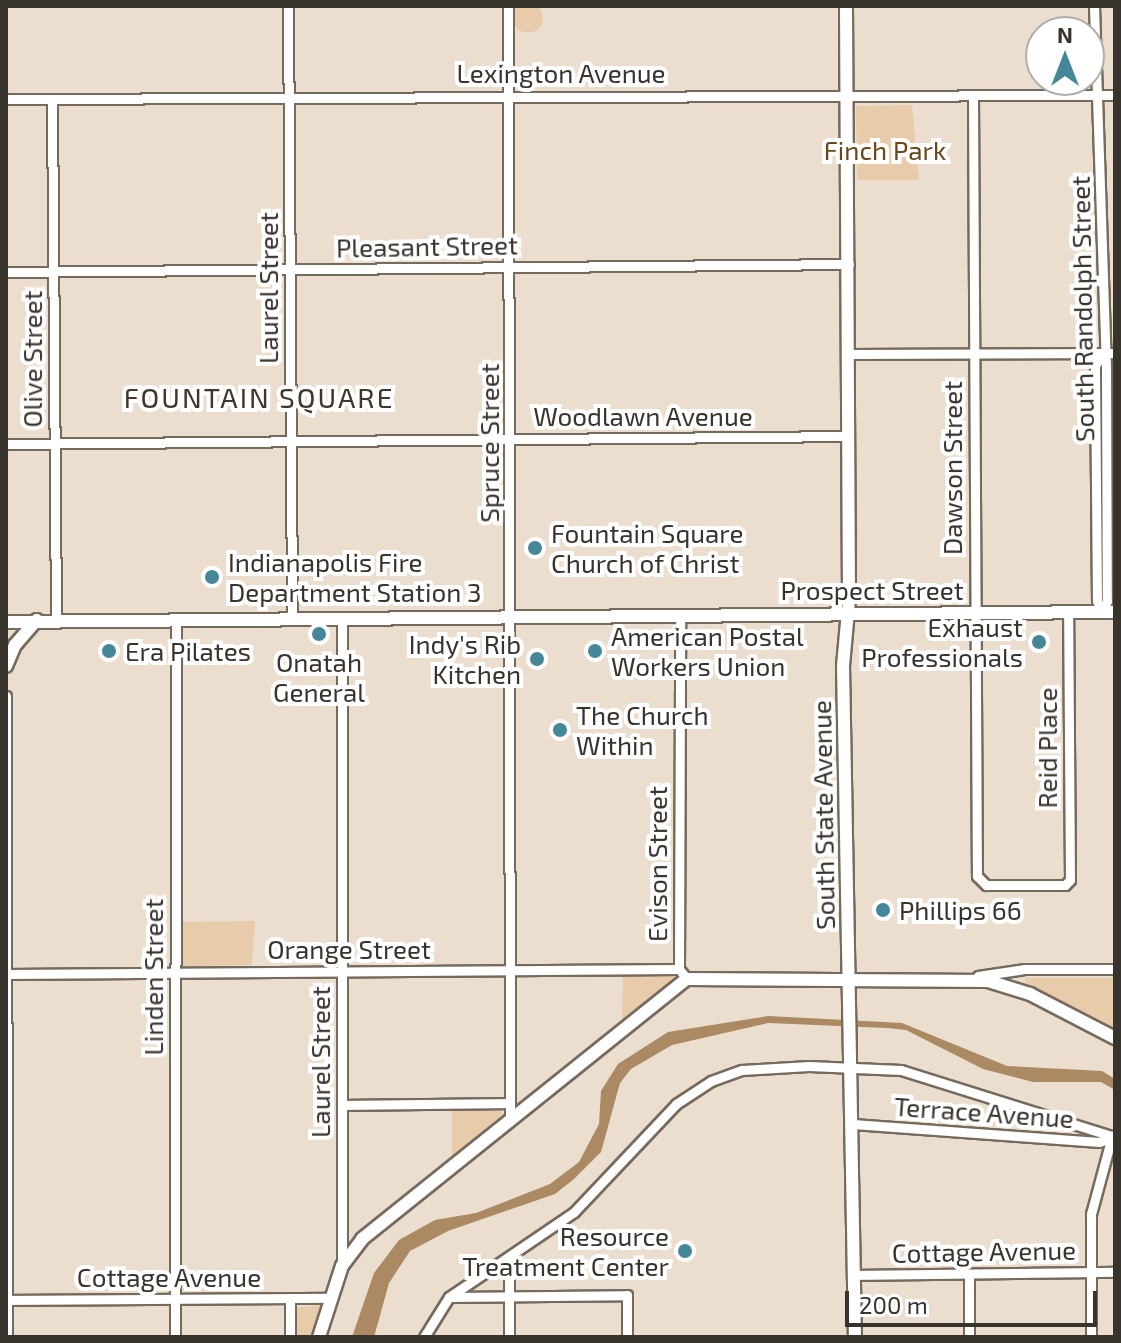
<!DOCTYPE html>
<style>
body{margin:0}
#map{position:relative;width:1121px;height:1343px;overflow:hidden;background:#ebdecf;font-family:"Exo 2",sans-serif}
div>[style]{position:absolute}
.green>*{inset:0;background:#e7cbaa}
.round{border-radius:50%}
.water>*{inset:0;background:#aa8963}
.roads{filter:drop-shadow(2px 0 #766a5d) drop-shadow(-2px 0 #766a5d) drop-shadow(0 2px #766a5d) drop-shadow(0 -2px #766a5d)}
.street>*{height:9px;margin:-4.5px;padding:0 4.5px;transform-origin:4.5px;border-radius:4.5px;background:#fff}
.secondary>*{height:12px;margin:-6px;padding:0 6px;transform-origin:6px;border-radius:6px;background:#fff}
.dots>*{width:22px;height:22px;translate:-50% -50%;box-sizing:border-box;border:4px solid #fff;border-radius:50%}
span{translate:-50% -50%;white-space:nowrap;text-align:center;line-height:1.15;-webkit-text-stroke:8px #fff;paint-order:stroke}
.street-label{font-size:26px;color:#39332e}
.park-label{font-size:26px;color:#694719}
.poi-label{font-size:26px;color:#39332e}
.left{translate:0 -50%;text-align:left}
.right{translate:-100% -50%;text-align:right}
.neighbourhood-label{font-size:28px;color:#40362a;letter-spacing:2px}
.frame{position:absolute;inset:0;border:8px solid #39332e;pointer-events:none}
.north{position:absolute;left:1025px;top:16px;width:80px;height:80px;box-sizing:border-box;background:#fff;border:2px solid #b0adab;border-radius:50%;rotate:0deg;font-size:22px;font-weight:700;line-height:32px;text-align:center;color:#39332e}
.north::after{content:'';display:block;margin:auto;width:28px;height:36px;background:#458699;clip-path:polygon(50% 0,100% 100%,50% 72%,0 100%)}
.scale{position:absolute;left:845px;top:1291px;width:252px;height:36px;box-sizing:border-box;border:4px solid #39332e;border-top:0;padding-left:10px;font-size:24px;line-height:28px;white-space:nowrap;color:#39332e;-webkit-text-stroke:6px #fff;paint-order:stroke}
</style>
<div id="map">
<div class="green">
<i class="round" style="left:513px;top:3px;width:30px;height:30px"></i>
<i style="clip-path:polygon(912px 105px,919px 180px,857px 180px,856px 106px)"></i>
<i style="clip-path:polygon(255px 921px,252px 965px,182px 966px,182px 922px)"></i>
<i style="clip-path:polygon(623px 976px,674px 976px,676px 978px,622px 1020px)"></i>
<i style="clip-path:polygon(1025px 978px,1115px 978px,1115px 1030px,1025px 983px)"></i>
<i style="clip-path:polygon(501px 1109px,502px 1115px,452px 1156px,452px 1111px)"></i>
<i style="clip-path:polygon(323px 1305px,311px 1337px,293px 1337px,293px 1308px)"></i>
</div>
<div class="water">
<i style="clip-path:polygon(768px 1016px,902px 1023px,1007px 1066px,1102px 1071px,1115px 1079px,1115px 1090px,1101px 1082px,1033px 1082px,983px 1069px,906px 1030px,887px 1028px,768px 1023px,672px 1045px,631px 1069px,620px 1083px,601px 1152px,574px 1179px,555px 1194px,448px 1231px,410px 1251px,389px 1283px,374px 1337px,352px 1337px,374px 1273px,399px 1240px,435px 1220px,476px 1213px,550px 1184px,579px 1162px,599px 1124px,601px 1091px,618px 1064px,668px 1032px)"></i>
</div>
<div class="roads">
<div class="street">
<i style="left:288px;top:6px;width:611px;rotate:89.62deg"></i>
<i style="left:508px;top:6px;width:1115px;rotate:89.9deg"></i>
<i style="left:1094px;top:6px;width:360px;rotate:88.1deg"></i>
<i style="left:1106px;top:366px;width:235px;rotate:89.8deg"></i>
<i style="left:1107px;top:601px;width:12px;rotate:114deg"></i>
<i style="left:973px;top:97px;width:779px;rotate:89.71deg"></i>
<i style="left:977px;top:876px;width:13px;rotate:45deg"></i>
<i style="left:986px;top:885px;width:79px"></i>
<i style="left:1065px;top:885px;width:7px;rotate:-45deg"></i>
<i style="left:1070px;top:880px;width:269px;rotate:-90.4deg"></i>
<i style="left:6px;top:99px;width:1109px;rotate:-0.21deg"></i>
<i style="left:52px;top:99px;width:520px;rotate:89.56deg"></i>
<i style="left:6px;top:272px;width:843px;rotate:-0.54deg"></i>
<i style="left:849px;top:354px;width:266px;rotate:-0.2deg"></i>
<i style="left:6px;top:444px;width:842px;rotate:-0.54deg"></i>
<i style="left:1102px;top:612px;width:12px;rotate:-114deg"></i>
<i style="left:1097px;top:601px;width:235px;rotate:-90.5deg"></i>
<i style="left:1095px;top:366px;width:15px;rotate:-62deg"></i>
<i style="left:6px;top:696px;width:641px;rotate:89.91deg"></i>
<i style="left:679px;top:969px;width:355px;rotate:-89.8deg"></i>
<i style="left:6px;top:974px;width:673px;rotate:-0.43deg"></i>
<i style="left:679px;top:969px;width:13px;rotate:51deg"></i>
<i style="left:978px;top:976px;width:48px;rotate:-8.5deg"></i>
<i style="left:1025px;top:969px;width:90px"></i>
<i style="left:343px;top:1105px;width:167px;rotate:-0.7deg"></i>
<i style="left:853px;top:1124px;width:247px;rotate:4.2deg"></i>
<i style="left:1099px;top:1142px;width:14px;rotate:-21deg"></i>
<i style="left:342px;top:1266px;width:649px;rotate:-90deg"></i>
<i style="left:969px;top:1274px;width:63px;rotate:90deg"></i>
<i style="left:854px;top:1275px;width:261px;rotate:-0.7deg"></i>
<i style="left:449px;top:1297px;width:178px;rotate:-0.6deg"></i>
<i style="left:627px;top:1295px;width:42px;rotate:90deg"></i>
<i style="left:6px;top:1300px;width:326px;rotate:-0.4deg"></i>
<i style="left:175px;top:1337px;width:719px;rotate:-89.92deg"></i>
<i style="left:290px;top:1337px;width:39px;rotate:-90deg"></i>
<i style="left:424px;top:1337px;width:47px;rotate:-58deg"></i>
<i style="left:449px;top:1297px;width:151px;rotate:-34.2deg"></i>
<i style="left:574px;top:1212px;width:149px;rotate:-46.6deg"></i>
<i style="left:676px;top:1104px;width:42px;rotate:-33.3deg"></i>
<i style="left:711px;top:1081px;width:33px;rotate:-20deg"></i>
<i style="left:742px;top:1070px;width:67px;rotate:-3.4deg"></i>
<i style="left:809px;top:1066px;width:92px;rotate:2.5deg"></i>
<i style="left:901px;top:1070px;width:224px;rotate:17.4deg"></i>
<i style="left:509px;top:1337px;width:80px;rotate:-90deg"></i>
<i style="left:1091px;top:1337px;width:123px;rotate:-90deg"></i>
<i style="left:1091px;top:1214px;width:81px;rotate:-74.9deg"></i>
</div>
<div class="secondary">
<i style="left:846px;top:6px;width:594px;rotate:89.71deg"></i>
<i style="left:849px;top:600px;width:66px;rotate:95.2deg"></i>
<i style="left:843px;top:666px;width:671px;rotate:88.98deg"></i>
<i style="left:6px;top:622px;width:1109px;rotate:-0.52deg"></i>
<i style="left:6px;top:666px;width:23px;rotate:-67deg"></i>
<i style="left:15px;top:645px;width:33px;rotate:-49deg"></i>
<i style="left:319px;top:1337px;width:75px;rotate:-72.1deg"></i>
<i style="left:342px;top:1266px;width:34px;rotate:-53deg"></i>
<i style="left:362px;top:1239px;width:416px;rotate:-38.7deg"></i>
<i style="left:687px;top:979px;width:301px;rotate:0.4deg"></i>
<i style="left:988px;top:981px;width:44px;rotate:17.2deg"></i>
<i style="left:1030px;top:994px;width:96px;rotate:27.4deg"></i>
</div>
</div>
<div class="dots">
<i style="left:535px;top:548px;background:#458699"></i>
<i style="left:212px;top:577px;background:#458699"></i>
<i style="left:319px;top:634px;background:#458699"></i>
<i style="left:1039px;top:642px;background:#458699"></i>
<i style="left:109px;top:651px;background:#458699"></i>
<i style="left:595px;top:651px;background:#458699"></i>
<i style="left:537px;top:659px;background:#458699"></i>
<i style="left:560px;top:730px;background:#458699"></i>
<i style="left:883px;top:910px;background:#458699"></i>
<i style="left:685px;top:1251px;background:#458699"></i>
</div>
<div class="street-label">
<span style="left:561px;top:73px">Lexington Avenue</span>
<span style="left:427px;top:246px;rotate:-1deg">Pleasant Street</span>
<span style="left:268px;top:288px;rotate:-90deg">Laurel Street</span>
<span style="left:1082px;top:309px;rotate:-91deg">South Randolph Street</span>
<span style="left:32px;top:359px;rotate:-90deg">Olive Street</span>
<span style="left:643px;top:416px">Woodlawn Avenue</span>
<span style="left:489px;top:443px;rotate:-90deg">Spruce Street</span>
<span style="left:952px;top:468px;rotate:-90deg">Dawson Street</span>
<span style="left:872px;top:590px">Prospect Street</span>
<span style="left:1047px;top:748px;rotate:-90deg">Reid Place</span>
<span style="left:823px;top:815px;rotate:-91deg">South State Avenue</span>
<span style="left:657px;top:864px;rotate:-90deg">Evison Street</span>
<span style="left:349px;top:949px">Orange Street</span>
<span style="left:153px;top:977px;rotate:-90deg">Linden Street</span>
<span style="left:320px;top:1062px;rotate:-90deg">Laurel Street</span>
<span style="left:984px;top:1112px;rotate:4deg">Terrace Avenue</span>
<span style="left:984px;top:1251px;rotate:-1deg">Cottage Avenue</span>
<span style="left:169px;top:1277px">Cottage Avenue</span>
</div>
<div class="park-label">
<span style="left:885px;top:150px">Finch Park</span>
</div>
<div class="poi-label">
<span class="left" style="left:551px;top:548px">Fountain Square<br>Church of Christ</span>
<span class="left" style="left:228px;top:577px">Indianapolis Fire<br>Department Station 3</span>
<span class="right" style="left:1023px;top:642px">Exhaust<br>Professionals</span>
<span class="left" style="left:611px;top:651px">American Postal<br>Workers Union</span>
<span class="right" style="left:521px;top:659px">Indy's Rib<br>Kitchen</span>
<span class="left" style="left:125px;top:651px">Era Pilates</span>
<span style="left:319px;top:677px">Onatah<br>General</span>
<span class="left" style="left:576px;top:730px">The Church<br>Within</span>
<span class="left" style="left:899px;top:910px">Phillips 66</span>
<span class="right" style="left:669px;top:1251px">Resource<br>Treatment Center</span>
</div>
<div class="neighbourhood-label">
<span style="left:259px;top:397px">FOUNTAIN SQUARE</span>
</div>
<div class="frame"></div>
<div class="north">N</div>
<div class="scale">200 m</div>
</div>
